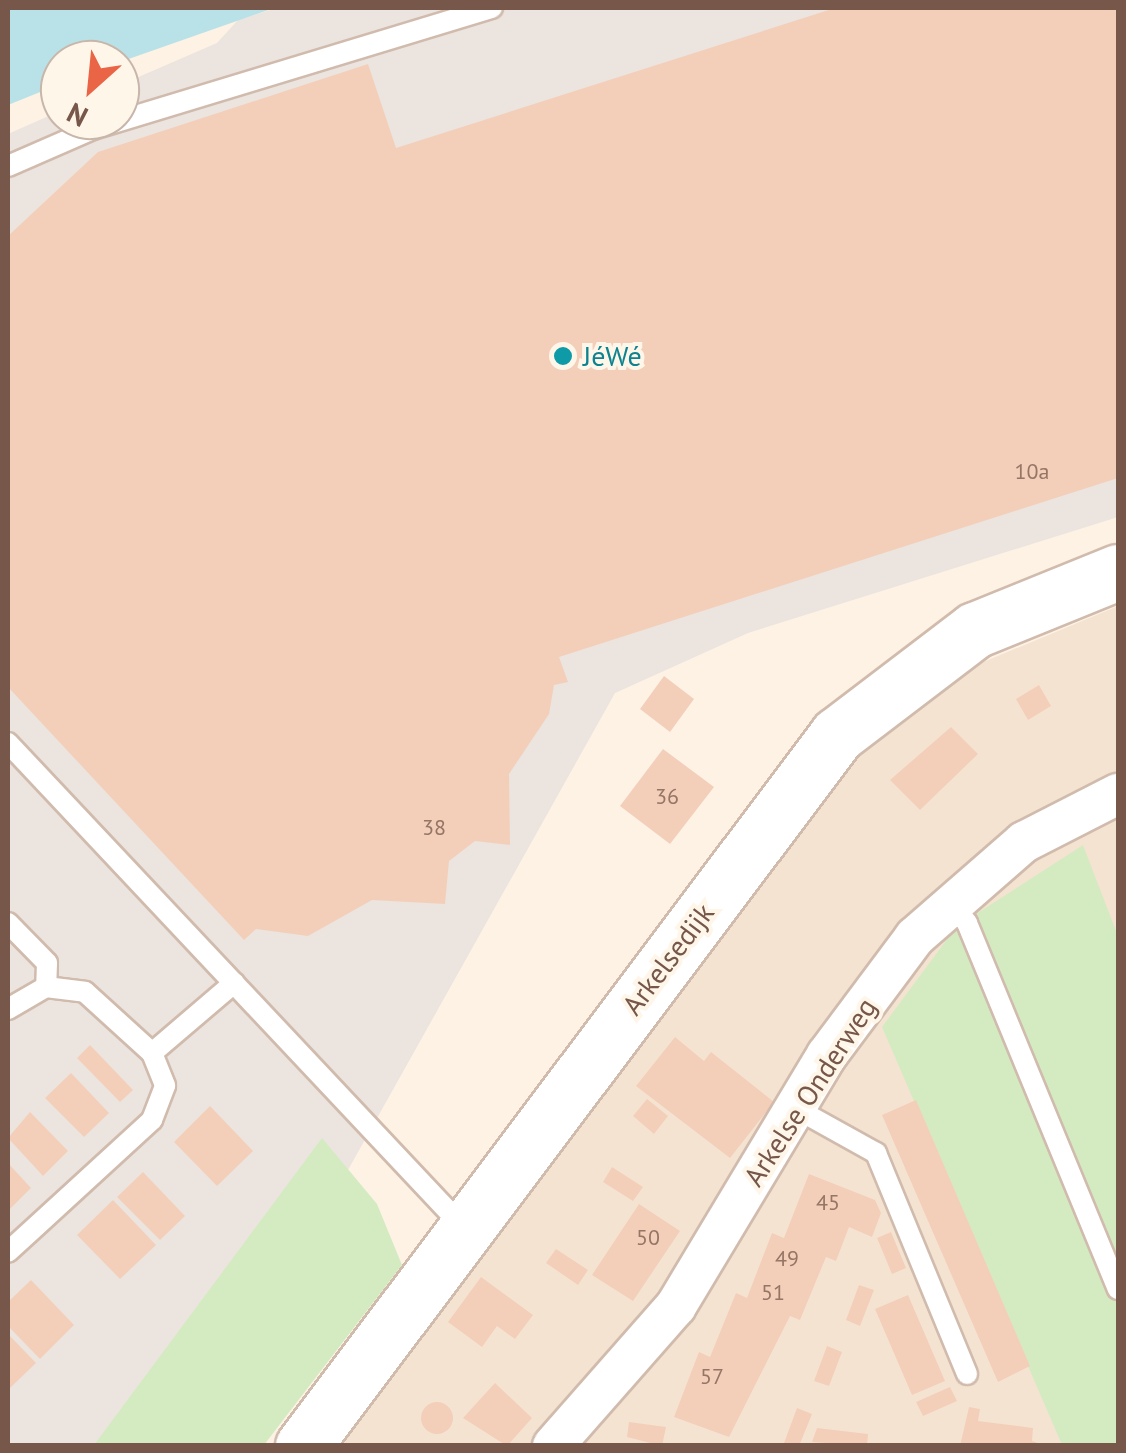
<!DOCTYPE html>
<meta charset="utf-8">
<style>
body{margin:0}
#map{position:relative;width:1126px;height:1453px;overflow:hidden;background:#fdf2e4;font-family:"PT Sans",sans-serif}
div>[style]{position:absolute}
.residential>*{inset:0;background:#f5e3d2}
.industrial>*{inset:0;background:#ece4de}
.green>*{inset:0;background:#d4ebc2}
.water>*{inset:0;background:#b8e2e7}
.building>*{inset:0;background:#f3cfba}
.round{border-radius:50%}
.roads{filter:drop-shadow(2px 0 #d0bbad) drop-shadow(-2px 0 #d0bbad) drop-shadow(0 2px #d0bbad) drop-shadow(0 -2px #d0bbad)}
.lane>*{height:20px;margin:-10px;padding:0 10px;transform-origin:10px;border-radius:10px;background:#fff}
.street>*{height:40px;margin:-20px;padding:0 20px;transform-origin:20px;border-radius:20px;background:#fff}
.secondary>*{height:55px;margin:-27.5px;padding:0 27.5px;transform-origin:27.5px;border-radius:27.5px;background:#fff}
.dots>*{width:28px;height:28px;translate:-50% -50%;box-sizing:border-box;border:5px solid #fff6ea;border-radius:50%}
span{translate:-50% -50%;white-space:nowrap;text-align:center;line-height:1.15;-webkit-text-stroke:8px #fff6ea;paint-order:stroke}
.number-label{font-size:22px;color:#957565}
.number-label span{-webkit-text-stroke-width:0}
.culture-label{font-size:28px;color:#0d838f}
.left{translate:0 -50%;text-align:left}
.street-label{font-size:28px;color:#765749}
.frame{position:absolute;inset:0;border:10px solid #765749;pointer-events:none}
.north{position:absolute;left:40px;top:40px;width:100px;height:100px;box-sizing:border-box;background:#fff6ea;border:2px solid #c8b6aa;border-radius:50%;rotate:207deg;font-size:28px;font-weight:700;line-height:40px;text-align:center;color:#765749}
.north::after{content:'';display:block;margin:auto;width:35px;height:45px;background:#ea6446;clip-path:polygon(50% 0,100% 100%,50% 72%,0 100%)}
</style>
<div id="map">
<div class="residential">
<i style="clip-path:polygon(1118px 606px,1118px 1445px,333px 1446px,830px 778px,952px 675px)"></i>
</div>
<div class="industrial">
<i style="clip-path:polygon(277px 8px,1118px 8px,1118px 517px,748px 633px,615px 693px,194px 1445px,8px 1445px,8px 134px,60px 111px,60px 120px,120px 120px,120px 85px,217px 43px,238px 20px)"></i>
</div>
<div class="green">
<i style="clip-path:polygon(1083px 845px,1118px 936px,1118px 1445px,1062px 1445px,882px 1027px,956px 927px)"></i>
<i style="clip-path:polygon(322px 1138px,377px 1204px,402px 1265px,264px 1445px,94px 1445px)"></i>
</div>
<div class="water">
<i style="clip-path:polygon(8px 8px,274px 8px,120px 62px,60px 60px,60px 84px,8px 105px)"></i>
</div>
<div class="building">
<i style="clip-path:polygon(835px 8px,1118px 8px,1118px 478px,559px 657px,568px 682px,554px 685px,549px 714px,509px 774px,510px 845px,475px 841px,449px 861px,445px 904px,372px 900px,308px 936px,256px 929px,244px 940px,8px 687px,8px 236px,98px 152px,368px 64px,396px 148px)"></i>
<i style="clip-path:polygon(664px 676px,694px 699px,670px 732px,640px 709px)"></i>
<i style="clip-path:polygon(1039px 685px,1051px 706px,1028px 720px,1016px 699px)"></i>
<i style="clip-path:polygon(951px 727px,978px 754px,920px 810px,890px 780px)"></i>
<i style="clip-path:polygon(663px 749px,714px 787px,670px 844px,620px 806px)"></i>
<i style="clip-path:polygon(675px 1037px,704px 1061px,711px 1052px,774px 1102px,730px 1158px,636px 1086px)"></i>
<i style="clip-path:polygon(90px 1045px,133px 1090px,120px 1102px,77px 1058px)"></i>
<i style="clip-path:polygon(71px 1073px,109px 1113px,84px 1137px,45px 1098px)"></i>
<i style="clip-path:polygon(647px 1099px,668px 1116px,654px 1134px,633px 1116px)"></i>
<i style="clip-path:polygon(916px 1100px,1030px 1366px,998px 1382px,882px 1115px)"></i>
<i style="clip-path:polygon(210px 1106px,253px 1151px,217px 1186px,174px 1142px)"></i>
<i style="clip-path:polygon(30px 1112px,68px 1151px,43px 1176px,8px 1138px)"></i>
<i style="clip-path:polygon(8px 1163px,31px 1188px,8px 1211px)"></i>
<i style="clip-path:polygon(612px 1167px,643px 1187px,633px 1201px,603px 1182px)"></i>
<i style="clip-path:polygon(143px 1172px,185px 1216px,160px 1240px,117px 1197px)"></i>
<i style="clip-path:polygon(809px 1174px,875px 1200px,881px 1213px,872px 1237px,849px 1227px,836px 1261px,826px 1257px,800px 1320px,790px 1316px,729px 1437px,674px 1417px,699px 1352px,710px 1357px,736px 1293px,747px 1298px,772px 1233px,784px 1238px)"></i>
<i style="clip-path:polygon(113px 1200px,156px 1245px,120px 1279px,77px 1235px)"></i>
<i style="clip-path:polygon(639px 1204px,680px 1231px,633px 1301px,592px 1275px)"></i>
<i style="clip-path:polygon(891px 1232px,906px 1268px,892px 1274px,877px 1238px)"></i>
<i style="clip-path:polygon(556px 1249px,588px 1270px,578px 1285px,546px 1263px)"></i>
<i style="clip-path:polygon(481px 1277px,533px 1315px,515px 1339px,497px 1326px,482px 1347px,448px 1322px)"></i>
<i style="clip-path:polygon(31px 1280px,74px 1325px,40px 1359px,8px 1326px,8px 1302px)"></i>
<i style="clip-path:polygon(859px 1285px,874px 1290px,860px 1326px,846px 1320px)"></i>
<i style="clip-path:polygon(908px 1295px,945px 1381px,912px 1395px,875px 1309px)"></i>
<i style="clip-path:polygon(8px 1334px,36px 1363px,10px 1388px,8px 1385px)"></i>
<i style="clip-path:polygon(827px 1346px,842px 1352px,829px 1386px,814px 1381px)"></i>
<i style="clip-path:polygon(495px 1383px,532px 1418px,507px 1446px,463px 1418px)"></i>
<i style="clip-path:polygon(950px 1387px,957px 1401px,923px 1416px,916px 1402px)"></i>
<i class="round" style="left:421px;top:1402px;width:32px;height:32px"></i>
<i style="clip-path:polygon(969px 1407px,980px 1409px,978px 1421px,1033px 1428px,1032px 1441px,1047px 1446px,960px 1446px)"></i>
<i style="clip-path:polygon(797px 1408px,812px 1414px,799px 1446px,790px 1446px,784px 1443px)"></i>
<i style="clip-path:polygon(629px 1422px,666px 1427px,662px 1446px,627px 1437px)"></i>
<i style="clip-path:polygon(817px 1428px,868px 1434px,867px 1446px,812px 1442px)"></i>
</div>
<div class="roads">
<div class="lane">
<i style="left:8px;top:166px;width:93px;rotate:-23.5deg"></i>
<i style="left:93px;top:129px;width:417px;rotate:-16.9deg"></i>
<i style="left:8px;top:743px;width:667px;rotate:46.76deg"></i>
<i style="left:950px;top:901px;width:28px;rotate:52deg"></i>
<i style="left:967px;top:923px;width:396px;rotate:67.6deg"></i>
<i style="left:8px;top:923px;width:56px;rotate:45.7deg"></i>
<i style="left:47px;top:963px;width:24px;rotate:92deg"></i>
<i style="left:8px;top:1009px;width:44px;rotate:-30.1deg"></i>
<i style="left:46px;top:987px;width:39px;rotate:7deg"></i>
<i style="left:85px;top:992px;width:91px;rotate:42.3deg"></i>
<i style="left:152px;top:1053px;width:35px;rotate:68deg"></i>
<i style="left:165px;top:1086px;width:36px;rotate:111deg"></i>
<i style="left:152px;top:1120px;width:195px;rotate:137.5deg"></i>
<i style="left:152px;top:1053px;width:108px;rotate:-40.5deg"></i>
<i style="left:795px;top:1108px;width:93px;rotate:29.1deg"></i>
<i style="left:876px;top:1153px;width:239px;rotate:67.6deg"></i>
</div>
<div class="street">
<i style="left:553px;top:1446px;width:186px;rotate:-48.7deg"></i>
<i style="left:676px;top:1306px;width:293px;rotate:-59deg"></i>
<i style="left:827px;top:1055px;width:147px;rotate:-53.3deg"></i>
<i style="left:915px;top:937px;width:145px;rotate:-41.1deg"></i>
<i style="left:1024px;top:842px;width:106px;rotate:-27.1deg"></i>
</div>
<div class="secondary">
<i style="left:303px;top:1446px;width:889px;rotate:-53.09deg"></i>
<i style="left:837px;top:735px;width:173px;rotate:-37.3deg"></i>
<i style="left:975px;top:630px;width:154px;rotate:-22.1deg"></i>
</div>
</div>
<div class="dots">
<i style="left:563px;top:356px;background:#0f9aa8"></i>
</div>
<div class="number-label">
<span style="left:1032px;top:472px">10a</span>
<span style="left:667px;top:797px">36</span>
<span style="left:434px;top:828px">38</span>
<span style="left:828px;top:1203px">45</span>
<span style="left:648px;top:1238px">50</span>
<span style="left:787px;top:1259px">49</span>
<span style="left:773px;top:1293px">51</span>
<span style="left:712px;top:1377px">57</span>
</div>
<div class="culture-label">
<span class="left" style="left:583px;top:356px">JéWé</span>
</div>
<div class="street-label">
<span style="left:668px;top:959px;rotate:-53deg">Arkelsedijk</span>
<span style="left:810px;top:1092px;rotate:-57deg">Arkelse Onderweg</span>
</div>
<div class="frame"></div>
<div class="north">N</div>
</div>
